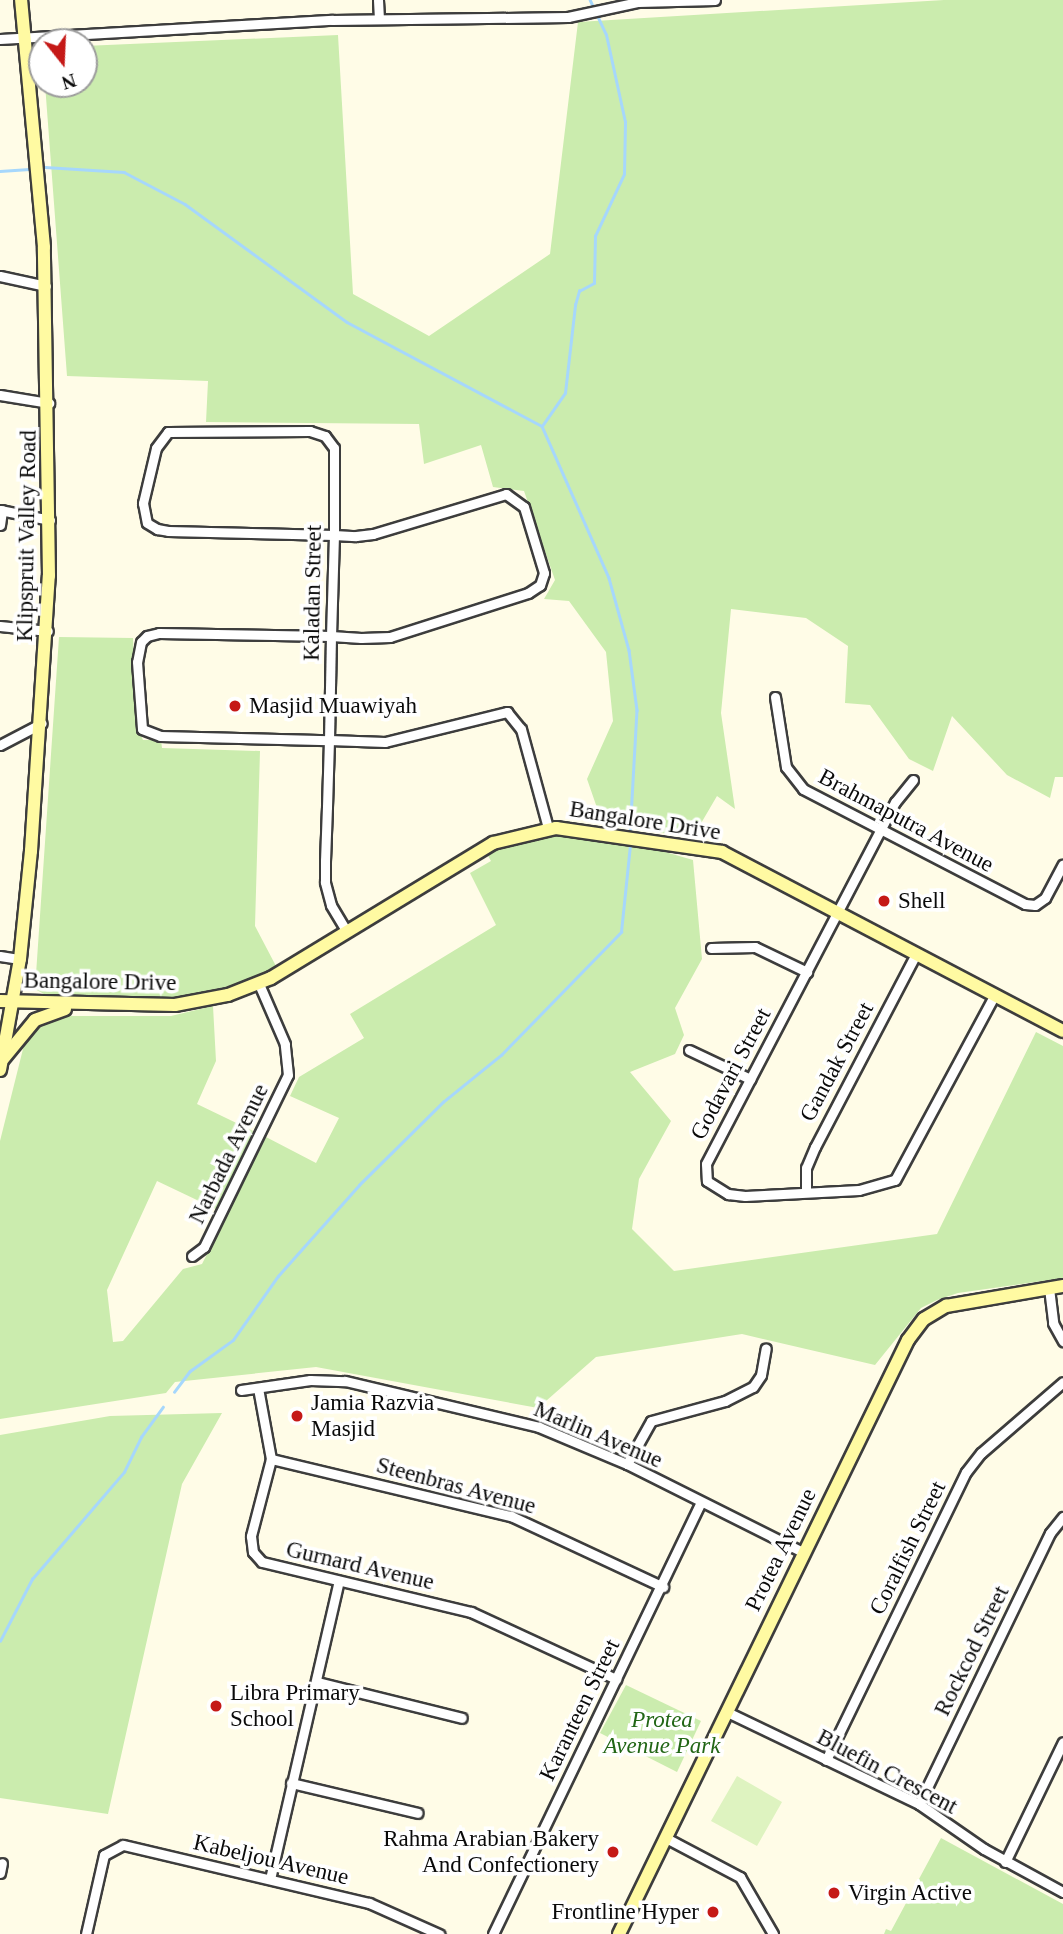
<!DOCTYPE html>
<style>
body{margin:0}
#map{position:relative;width:1063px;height:1934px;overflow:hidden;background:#fffce7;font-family:"Times New Roman",serif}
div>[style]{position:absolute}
.green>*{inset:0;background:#cbecae}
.pitch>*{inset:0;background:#def3c0}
.stream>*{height:2.5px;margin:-1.25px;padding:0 1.25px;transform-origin:1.25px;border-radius:1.25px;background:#a6d7fc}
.roads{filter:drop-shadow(2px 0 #3d3d3d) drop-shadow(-2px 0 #3d3d3d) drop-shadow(0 2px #3d3d3d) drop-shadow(0 -2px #3d3d3d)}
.street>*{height:9px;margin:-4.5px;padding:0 4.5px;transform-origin:4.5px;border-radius:4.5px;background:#fff}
.secondary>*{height:12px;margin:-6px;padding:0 6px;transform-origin:6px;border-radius:6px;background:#fffaa2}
.dots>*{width:19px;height:19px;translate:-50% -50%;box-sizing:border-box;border:4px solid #fff;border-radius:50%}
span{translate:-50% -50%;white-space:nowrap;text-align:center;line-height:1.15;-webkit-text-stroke:7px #fff;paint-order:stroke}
.street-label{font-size:23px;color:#0a0a0a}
.poi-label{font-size:23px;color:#0a0a0a}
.left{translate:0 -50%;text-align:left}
.right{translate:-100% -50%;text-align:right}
.park-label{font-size:23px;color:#226616;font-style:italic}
.north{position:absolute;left:28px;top:28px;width:70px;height:70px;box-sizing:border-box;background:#fff;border:2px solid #9d9d9d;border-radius:50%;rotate:162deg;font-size:19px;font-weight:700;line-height:28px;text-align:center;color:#0a0a0a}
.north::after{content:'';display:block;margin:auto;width:24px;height:32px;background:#c51917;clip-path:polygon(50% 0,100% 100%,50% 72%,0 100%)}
</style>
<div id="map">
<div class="green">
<i style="clip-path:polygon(944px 0,1063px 0,1063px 777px,1055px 777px,1050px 798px,1007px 775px,952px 716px,933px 771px,909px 759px,870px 705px,845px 703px,848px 646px,806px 618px,731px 609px,721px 713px,735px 809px,717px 796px,693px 837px,603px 825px,587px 779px,613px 721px,606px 652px,569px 601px,544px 599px,555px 580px,524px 491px,493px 487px,481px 445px,424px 464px,419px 424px,206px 422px,208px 381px,67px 376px,45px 84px,84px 84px,84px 46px,338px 35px,353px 294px,429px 336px,550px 254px,578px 22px)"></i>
<i style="clip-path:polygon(59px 637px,133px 638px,136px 725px,143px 740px,161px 740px,162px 748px,260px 751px,255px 926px,277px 968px,248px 982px,171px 999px,44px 994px,35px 989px)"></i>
<i style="clip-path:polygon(553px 834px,648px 847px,693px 860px,702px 959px,675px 1008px,684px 1035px,675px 1054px,630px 1072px,671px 1121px,639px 1179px,632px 1229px,674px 1271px,937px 1234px,1036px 1032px,1063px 1046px,1063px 1278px,958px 1293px,937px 1300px,921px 1308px,875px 1365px,742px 1334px,596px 1357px,538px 1408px,316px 1367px,175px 1382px,166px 1393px,0 1419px,0 1141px,26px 1037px,39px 1022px,59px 1016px,171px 1016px,213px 1006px,216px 1061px,197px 1104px,253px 1131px,220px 1211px,157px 1181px,107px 1290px,113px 1342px,123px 1341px,183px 1269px,202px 1264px,266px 1137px,316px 1163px,339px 1118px,290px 1096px,299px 1077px,364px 1038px,350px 1014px,496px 925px,470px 873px,491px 861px,487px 854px,498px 848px)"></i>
<i style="clip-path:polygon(222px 1413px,182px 1484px,108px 1814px,0 1798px,0 1435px,110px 1416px)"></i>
<i style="clip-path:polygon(626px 1685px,701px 1721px,677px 1772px,600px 1733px)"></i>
<i style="clip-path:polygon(941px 1838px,1063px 1904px,1063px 1934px,884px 1934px,886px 1929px,891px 1931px)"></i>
</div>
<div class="pitch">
<i style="clip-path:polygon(737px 1776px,782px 1802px,757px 1846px,711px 1821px)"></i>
</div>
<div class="stream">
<i style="left:45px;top:167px;width:79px;rotate:3.6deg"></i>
<i style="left:124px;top:172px;width:69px;rotate:27.7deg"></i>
<i style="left:185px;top:204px;width:200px;rotate:36.1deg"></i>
<i style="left:347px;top:322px;width:221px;rotate:28.1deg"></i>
<i style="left:542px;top:426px;width:166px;rotate:66.2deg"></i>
<i style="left:609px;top:578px;width:75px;rotate:74.5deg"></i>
<i style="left:629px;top:650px;width:61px;rotate:82.4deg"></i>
<i style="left:637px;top:710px;width:124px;rotate:93.2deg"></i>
<i style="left:0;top:171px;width:29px;rotate:-4deg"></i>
<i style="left:542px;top:426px;width:40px;rotate:-55.1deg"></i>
<i style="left:565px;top:393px;width:89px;rotate:-83.5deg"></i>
<i style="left:575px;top:305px;width:15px;rotate:-74deg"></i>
<i style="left:579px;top:291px;width:17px;rotate:-28deg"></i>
<i style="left:594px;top:283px;width:47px;rotate:-88.8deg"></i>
<i style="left:595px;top:236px;width:68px;rotate:-64.9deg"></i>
<i style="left:624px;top:174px;width:52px;rotate:-88.9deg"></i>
<i style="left:625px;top:122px;width:89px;rotate:-102.3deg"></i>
<i style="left:606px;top:35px;width:38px;rotate:-115deg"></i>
<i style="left:174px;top:1392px;width:26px;rotate:-53deg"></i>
<i style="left:190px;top:1371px;width:53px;rotate:-35.8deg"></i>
<i style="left:233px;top:1340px;width:78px;rotate:-54.9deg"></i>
<i style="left:278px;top:1276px;width:122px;rotate:-48.3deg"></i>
<i style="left:359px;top:1185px;width:118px;rotate:-44.7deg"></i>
<i style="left:443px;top:1102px;width:75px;rotate:-39deg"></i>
<i style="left:501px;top:1055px;width:172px;rotate:-45.7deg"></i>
<i style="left:621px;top:932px;width:87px;rotate:-84.1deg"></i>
<i style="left:0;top:1641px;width:70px;rotate:-62.7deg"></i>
<i style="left:32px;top:1579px;width:141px;rotate:-49.3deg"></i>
<i style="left:124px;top:1472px;width:39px;rotate:-64deg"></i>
<i style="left:141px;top:1437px;width:37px;rotate:-54deg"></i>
</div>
<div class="roads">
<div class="street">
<i style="left:378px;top:0;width:19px;rotate:87deg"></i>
<i style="left:0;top:39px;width:333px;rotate:-3.3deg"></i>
<i style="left:332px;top:20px;width:236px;rotate:-0.7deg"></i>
<i style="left:568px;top:17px;width:72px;rotate:-12.1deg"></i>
<i style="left:638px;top:2px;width:77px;rotate:-1.5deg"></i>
<i style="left:0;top:276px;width:47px;rotate:12.3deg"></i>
<i style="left:0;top:395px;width:50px;rotate:9.3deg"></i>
<i style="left:0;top:510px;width:51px;rotate:11.3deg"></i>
<i style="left:0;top:525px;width:15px;rotate:-82deg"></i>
<i style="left:0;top:626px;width:48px;rotate:5.9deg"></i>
<i style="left:775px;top:697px;width:71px;rotate:81.1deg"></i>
<i style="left:786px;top:767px;width:28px;rotate:52deg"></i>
<i style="left:803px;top:789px;width:250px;rotate:27.4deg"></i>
<i style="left:1025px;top:904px;width:10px;rotate:6deg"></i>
<i style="left:1035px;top:905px;width:12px;rotate:-35deg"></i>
<i style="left:1045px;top:898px;width:38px;rotate:-62deg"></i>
<i style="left:0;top:745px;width:47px;rotate:-27.6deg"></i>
<i style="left:913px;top:780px;width:28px;rotate:129deg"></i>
<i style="left:895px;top:802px;width:408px;rotate:117.6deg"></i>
<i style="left:706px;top:1164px;width:17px;rotate:87deg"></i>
<i style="left:707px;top:1181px;width:25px;rotate:32deg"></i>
<i style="left:728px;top:1194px;width:17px;rotate:7deg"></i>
<i style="left:745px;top:1196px;width:114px;rotate:-3deg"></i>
<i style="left:859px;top:1190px;width:37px;rotate:-16deg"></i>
<i style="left:895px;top:1180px;width:211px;rotate:-61.7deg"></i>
<i style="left:347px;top:932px;width:31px;rotate:-121deg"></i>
<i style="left:331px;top:905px;width:24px;rotate:-105deg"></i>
<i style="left:325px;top:882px;width:21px;rotate:-90deg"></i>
<i style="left:325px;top:861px;width:54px;rotate:-87.9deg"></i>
<i style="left:327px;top:807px;width:67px;rotate:-88.3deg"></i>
<i style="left:329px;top:740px;width:104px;rotate:-88.9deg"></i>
<i style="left:331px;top:636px;width:101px;rotate:-88.3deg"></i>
<i style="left:334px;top:535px;width:87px;rotate:-90deg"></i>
<i style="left:334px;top:448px;width:15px;rotate:-127deg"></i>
<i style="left:325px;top:436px;width:16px;rotate:-162deg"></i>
<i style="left:310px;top:431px;width:142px;rotate:179.6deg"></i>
<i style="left:168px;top:432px;width:20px;rotate:127deg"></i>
<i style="left:156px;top:448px;width:57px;rotate:103.3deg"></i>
<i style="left:143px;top:503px;width:20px;rotate:79deg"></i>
<i style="left:147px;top:523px;width:12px;rotate:31deg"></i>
<i style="left:157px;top:529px;width:11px;rotate:10deg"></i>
<i style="left:168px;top:531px;width:166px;rotate:1.4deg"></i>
<i style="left:334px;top:535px;width:22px;rotate:3deg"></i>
<i style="left:356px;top:536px;width:17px;rotate:-7deg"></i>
<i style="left:373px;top:534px;width:139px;rotate:-16.7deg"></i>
<i style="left:506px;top:494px;width:22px;rotate:36deg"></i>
<i style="left:524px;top:507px;width:69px;rotate:73.1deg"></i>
<i style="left:544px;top:573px;width:13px;rotate:108deg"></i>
<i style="left:540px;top:585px;width:14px;rotate:146deg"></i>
<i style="left:528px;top:593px;width:145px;rotate:162.3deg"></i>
<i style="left:390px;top:637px;width:29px;rotate:178deg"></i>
<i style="left:361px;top:638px;width:30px;rotate:-176deg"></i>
<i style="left:331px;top:636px;width:172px;rotate:-179deg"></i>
<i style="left:159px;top:633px;width:12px;rotate:166deg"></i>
<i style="left:147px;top:636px;width:8px;rotate:135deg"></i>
<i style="left:141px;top:642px;width:20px;rotate:101deg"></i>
<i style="left:137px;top:662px;width:67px;rotate:85.7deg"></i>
<i style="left:142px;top:729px;width:19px;rotate:21deg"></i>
<i style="left:160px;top:736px;width:169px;rotate:1.4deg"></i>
<i style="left:329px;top:740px;width:56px;rotate:2deg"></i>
<i style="left:385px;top:742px;width:126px;rotate:-13.8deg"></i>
<i style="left:507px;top:712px;width:22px;rotate:51deg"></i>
<i style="left:521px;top:729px;width:103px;rotate:74.7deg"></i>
<i style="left:711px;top:948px;width:44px;rotate:-1.3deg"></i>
<i style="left:755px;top:947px;width:58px;rotate:25.7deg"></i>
<i style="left:0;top:956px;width:20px;rotate:9deg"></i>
<i style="left:689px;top:1050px;width:68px;rotate:25.4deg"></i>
<i style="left:806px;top:1192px;width:24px;rotate:-90deg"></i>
<i style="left:806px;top:1168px;width:23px;rotate:-67deg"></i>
<i style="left:815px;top:1147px;width:218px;rotate:-62.4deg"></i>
<i style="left:192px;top:1256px;width:15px;rotate:-37deg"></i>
<i style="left:204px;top:1247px;width:191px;rotate:-64deg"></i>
<i style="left:288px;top:1075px;width:31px;rotate:-96deg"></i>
<i style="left:285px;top:1044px;width:65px;rotate:-113.4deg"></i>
<i style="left:1049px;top:1288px;width:35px;rotate:83deg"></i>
<i style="left:1053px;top:1323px;width:21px;rotate:61deg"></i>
<i style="left:258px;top:1388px;width:72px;rotate:79.6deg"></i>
<i style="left:271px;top:1459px;width:80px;rotate:104.6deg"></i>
<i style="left:251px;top:1536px;width:16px;rotate:83deg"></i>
<i style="left:253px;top:1552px;width:13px;rotate:48deg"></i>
<i style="left:262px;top:1562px;width:215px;rotate:13.5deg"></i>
<i style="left:471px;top:1612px;width:160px;rotate:24.8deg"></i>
<i style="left:241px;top:1390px;width:70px;rotate:-8.2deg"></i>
<i style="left:310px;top:1380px;width:35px;rotate:2deg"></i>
<i style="left:345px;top:1381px;width:199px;rotate:13.3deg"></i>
<i style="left:539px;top:1427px;width:95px;rotate:22.8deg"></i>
<i style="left:627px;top:1464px;width:197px;rotate:26.6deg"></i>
<i style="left:271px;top:1459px;width:247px;rotate:13.4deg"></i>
<i style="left:511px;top:1516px;width:168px;rotate:25deg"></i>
<i style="left:627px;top:1464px;width:49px;rotate:-60.8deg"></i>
<i style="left:651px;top:1421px;width:77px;rotate:-15.1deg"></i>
<i style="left:725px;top:1401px;width:31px;rotate:-27deg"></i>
<i style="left:753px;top:1387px;width:14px;rotate:-56deg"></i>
<i style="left:761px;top:1375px;width:27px;rotate:-80deg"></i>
<i style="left:317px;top:1682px;width:149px;rotate:13.9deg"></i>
<i style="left:727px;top:1712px;width:213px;rotate:25.6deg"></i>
<i style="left:919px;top:1804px;width:79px;rotate:34.7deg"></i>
<i style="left:984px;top:1849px;width:90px;rotate:28.6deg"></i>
<i style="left:826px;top:1760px;width:320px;rotate:-64.1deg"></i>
<i style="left:966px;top:1472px;width:24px;rotate:-52deg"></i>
<i style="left:981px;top:1453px;width:108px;rotate:-40.9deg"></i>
<i style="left:291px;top:1783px;width:130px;rotate:13.3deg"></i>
<i style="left:919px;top:1804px;width:301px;rotate:-64.2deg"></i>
<i style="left:1050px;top:1533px;width:21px;rotate:-51deg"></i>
<i style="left:666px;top:1838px;width:84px;rotate:27.8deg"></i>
<i style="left:740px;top:1877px;width:66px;rotate:59.9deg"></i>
<i style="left:1005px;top:1862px;width:133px;rotate:-64.2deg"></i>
<i style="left:0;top:1873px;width:10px;rotate:-79deg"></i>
<i style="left:270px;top:1879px;width:306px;rotate:-77deg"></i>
<i style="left:86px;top:1934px;width:81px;rotate:-77.2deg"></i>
<i style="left:104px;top:1855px;width:21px;rotate:-28deg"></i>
<i style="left:123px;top:1845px;width:253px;rotate:13.3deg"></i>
<i style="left:369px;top:1903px;width:77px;rotate:23.9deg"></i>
<i style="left:493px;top:1934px;width:479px;rotate:-64.3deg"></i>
</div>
<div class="secondary">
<i style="left:0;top:1001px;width:175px;rotate:1.3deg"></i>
<i style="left:175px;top:1005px;width:54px;rotate:-10.7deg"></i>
<i style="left:228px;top:995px;width:46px;rotate:-21.6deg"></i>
<i style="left:271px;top:978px;width:260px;rotate:-31.3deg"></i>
<i style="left:493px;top:843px;width:65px;rotate:-13.4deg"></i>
<i style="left:556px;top:828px;width:168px;rotate:8.2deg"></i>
<i style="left:722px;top:852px;width:385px;rotate:27.7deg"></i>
<i style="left:3px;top:1059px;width:50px;rotate:-50.6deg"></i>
<i style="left:35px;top:1020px;width:32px;rotate:-20deg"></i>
<i style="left:0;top:1070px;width:113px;rotate:-79.8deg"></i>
<i style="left:20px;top:959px;width:109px;rotate:-84.2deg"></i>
<i style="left:31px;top:851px;width:276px;rotate:-86.3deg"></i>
<i style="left:49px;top:576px;width:329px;rotate:-90.9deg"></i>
<i style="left:44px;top:247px;width:248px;rotate:-95.3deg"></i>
<i style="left:619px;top:1934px;width:661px;rotate:-64.06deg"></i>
<i style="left:908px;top:1340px;width:26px;rotate:-53deg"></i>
<i style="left:924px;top:1319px;width:26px;rotate:-31deg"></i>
<i style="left:946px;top:1306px;width:119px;rotate:-9.7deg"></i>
</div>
</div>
<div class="dots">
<i style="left:235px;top:706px;background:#c51917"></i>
<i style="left:884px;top:901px;background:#c51917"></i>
<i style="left:297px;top:1416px;background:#c51917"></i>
<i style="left:216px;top:1706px;background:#c51917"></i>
<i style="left:613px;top:1852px;background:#c51917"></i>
<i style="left:834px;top:1893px;background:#c51917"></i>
<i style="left:713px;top:1912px;background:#c51917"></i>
</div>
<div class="street-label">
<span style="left:27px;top:536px;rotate:-89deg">Klipspruit Valley Road</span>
<span style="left:313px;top:593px;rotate:-89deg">Kaladan Street</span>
<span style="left:645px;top:821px;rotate:9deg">Bangalore Drive</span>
<span style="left:906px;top:821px;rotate:28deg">Brahmaputra Avenue</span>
<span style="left:100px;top:982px;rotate:1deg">Bangalore Drive</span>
<span style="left:837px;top:1062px;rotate:-62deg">Gandak Street</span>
<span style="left:731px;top:1074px;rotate:-62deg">Godavari Street</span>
<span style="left:229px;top:1154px;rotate:-64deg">Narbada Avenue</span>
<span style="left:598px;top:1435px;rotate:23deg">Marlin Avenue</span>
<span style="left:456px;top:1486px;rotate:15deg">Steenbras Avenue</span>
<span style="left:908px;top:1548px;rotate:-64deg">Coralfish Street</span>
<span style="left:781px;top:1550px;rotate:-64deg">Protea Avenue</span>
<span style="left:360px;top:1566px;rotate:13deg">Gurnard Avenue</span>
<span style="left:972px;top:1651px;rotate:-64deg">Rockcod Street</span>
<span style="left:580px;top:1710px;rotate:-64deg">Karanteen Street</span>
<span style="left:887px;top:1772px;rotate:28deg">Bluefin Crescent</span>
<span style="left:271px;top:1860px;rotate:13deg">Kabeljou Avenue</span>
</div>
<div class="poi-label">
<span class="left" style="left:249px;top:706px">Masjid Muawiyah</span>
<span class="left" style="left:898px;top:901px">Shell</span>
<span class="left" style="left:311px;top:1416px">Jamia Razvia<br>Masjid</span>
<span class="left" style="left:230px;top:1706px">Libra Primary<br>School</span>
<span class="right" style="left:599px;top:1852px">Rahma Arabian Bakery<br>And Confectionery</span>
<span class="left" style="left:848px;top:1893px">Virgin Active</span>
<span class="right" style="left:699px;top:1912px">Frontline Hyper</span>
</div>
<div class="park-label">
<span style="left:662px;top:1733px">Protea<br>Avenue Park</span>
</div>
<div class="north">N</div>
</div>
